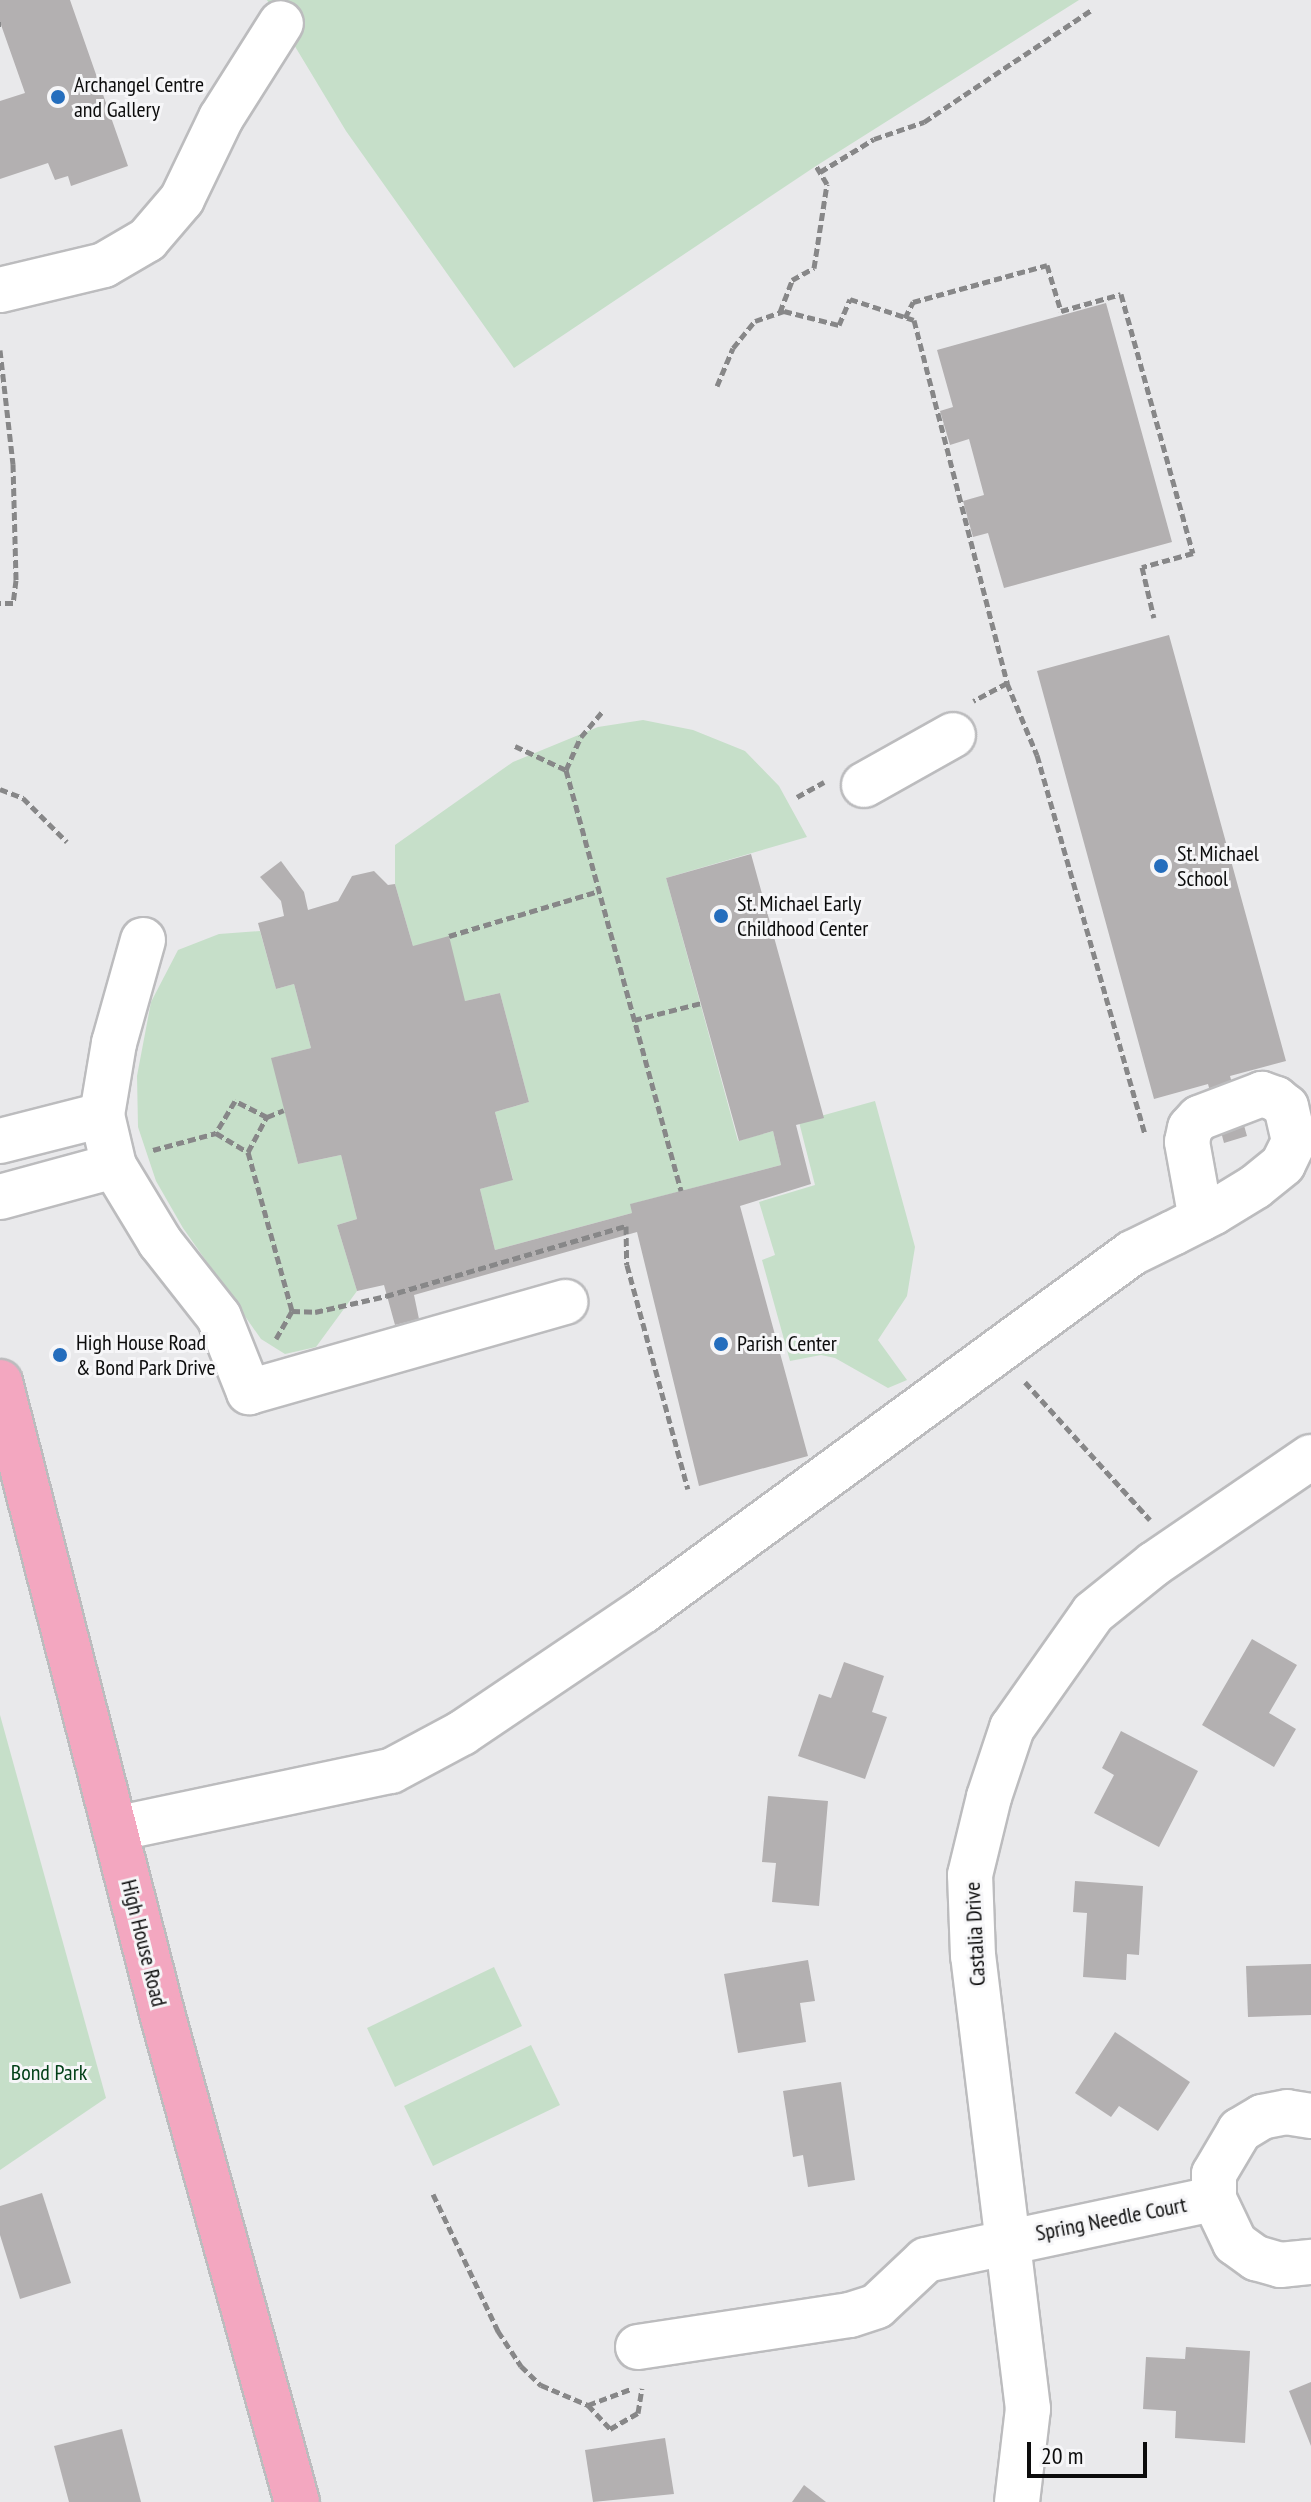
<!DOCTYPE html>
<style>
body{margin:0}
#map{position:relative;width:1311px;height:2502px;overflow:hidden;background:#e9e9eb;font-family:"PT Sans Narrow",sans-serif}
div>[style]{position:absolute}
.green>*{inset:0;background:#c6dfc9}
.building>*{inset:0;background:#b3b0b1}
.path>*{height:5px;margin-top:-2.5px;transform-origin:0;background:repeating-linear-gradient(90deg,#878788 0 8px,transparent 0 12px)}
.roads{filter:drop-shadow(2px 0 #bcbcbe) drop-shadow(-2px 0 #bcbcbe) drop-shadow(0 2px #bcbcbe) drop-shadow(0 -2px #bcbcbe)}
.minor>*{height:44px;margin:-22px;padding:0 22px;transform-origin:22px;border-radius:22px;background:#fff}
.major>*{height:44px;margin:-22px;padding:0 22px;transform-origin:22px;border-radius:22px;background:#f3a7c0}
.dots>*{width:22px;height:22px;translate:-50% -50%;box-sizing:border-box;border:4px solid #f6f6f8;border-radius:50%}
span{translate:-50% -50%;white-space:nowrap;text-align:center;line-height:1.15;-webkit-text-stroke:6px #f6f6f8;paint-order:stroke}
.poi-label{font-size:22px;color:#0c0c0c}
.left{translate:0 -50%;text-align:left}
.street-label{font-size:22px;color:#0c0c0c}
.park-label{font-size:22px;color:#024018}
.scale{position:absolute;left:1027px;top:2442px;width:120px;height:36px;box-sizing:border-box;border:4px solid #0c0c0c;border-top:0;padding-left:10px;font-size:24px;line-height:28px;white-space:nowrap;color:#0c0c0c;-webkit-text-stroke:6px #f6f6f8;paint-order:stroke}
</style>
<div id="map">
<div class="green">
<i style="clip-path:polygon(267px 0,1079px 0,816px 166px,514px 368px,346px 131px)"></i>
<i style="clip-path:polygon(643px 720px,693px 730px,745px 751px,779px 786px,807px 837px,666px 878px,738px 1141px,773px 1131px,781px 1165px,631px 1204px,632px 1213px,495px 1250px,480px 1189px,513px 1179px,495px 1112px,529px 1102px,500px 993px,465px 1001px,413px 946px,395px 884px,395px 845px,513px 762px,598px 727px)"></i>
<i style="clip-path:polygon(260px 931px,276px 989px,294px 984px,311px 1048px,272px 1058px,298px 1164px,341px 1155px,357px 1219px,337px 1225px,357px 1291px,316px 1347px,285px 1354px,261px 1339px,183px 1228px,156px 1181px,138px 1127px,137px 1076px,151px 1002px,178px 950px,219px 934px)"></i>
<i style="clip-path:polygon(875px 1101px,915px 1247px,907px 1296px,878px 1340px,907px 1380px,888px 1388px,835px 1358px,821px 1355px,790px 1361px,762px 1260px,775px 1255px,759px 1202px,815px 1185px,799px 1122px)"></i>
<i style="clip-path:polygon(0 1715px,106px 2098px,0 2170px)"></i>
<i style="clip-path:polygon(494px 1967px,522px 2026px,395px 2087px,367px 2028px)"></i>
<i style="clip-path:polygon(531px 2045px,560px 2105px,433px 2166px,404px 2106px)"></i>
</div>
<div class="building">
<i style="clip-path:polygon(0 0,70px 0,128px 166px,71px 186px,68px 176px,55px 180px,48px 163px,0 179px,0 101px,25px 93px,0 22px)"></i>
<i style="clip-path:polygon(1106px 303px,1172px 542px,1004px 588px,988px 533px,973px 537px,963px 501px,984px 495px,969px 439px,950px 445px,940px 411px,953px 407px,937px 350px)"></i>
<i style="clip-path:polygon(1169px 635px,1286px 1061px,1230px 1076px,1247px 1136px,1224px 1143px,1208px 1084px,1154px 1099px,1037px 671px)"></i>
<i style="clip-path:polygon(751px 854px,824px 1118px,796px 1125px,811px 1184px,740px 1206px,808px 1456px,699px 1486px,637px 1232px,414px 1295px,419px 1319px,395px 1325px,384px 1285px,357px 1291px,337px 1225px,357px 1219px,341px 1155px,298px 1164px,271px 1058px,311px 1048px,294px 984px,276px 989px,258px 923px,284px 916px,281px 901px,260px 877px,281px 861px,304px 892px,308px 910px,338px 901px,352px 876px,374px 871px,388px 885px,395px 884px,413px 946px,449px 936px,465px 1001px,500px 993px,529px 1102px,495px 1112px,513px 1180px,480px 1189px,495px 1250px,632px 1213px,630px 1204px,781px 1165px,773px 1131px,739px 1141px,666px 878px)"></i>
<i style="clip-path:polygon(1252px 1639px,1297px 1665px,1269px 1713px,1296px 1729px,1274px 1767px,1202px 1725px)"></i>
<i style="clip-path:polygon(844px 1662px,884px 1676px,872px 1712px,887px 1717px,865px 1779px,798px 1756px,819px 1694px,831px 1698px)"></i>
<i style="clip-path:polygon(1121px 1731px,1198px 1771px,1159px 1847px,1094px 1813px,1114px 1775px,1102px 1768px)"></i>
<i style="clip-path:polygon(768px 1796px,828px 1801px,819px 1906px,772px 1902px,776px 1863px,762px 1862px)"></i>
<i style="clip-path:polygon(1075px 1881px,1143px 1886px,1139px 1955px,1127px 1954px,1126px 1980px,1083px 1977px,1087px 1913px,1073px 1912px)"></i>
<i style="clip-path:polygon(808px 1960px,815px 2001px,800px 2003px,806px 2042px,738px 2053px,724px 1974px)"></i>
<i style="clip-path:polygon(1311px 1964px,1311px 2015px,1248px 2017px,1246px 1966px)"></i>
<i style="clip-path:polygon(1115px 2032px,1190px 2082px,1158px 2131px,1119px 2106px,1111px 2117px,1075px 2093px)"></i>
<i style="clip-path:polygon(841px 2082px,855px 2180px,808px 2187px,803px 2155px,793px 2157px,783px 2091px)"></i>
<i style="clip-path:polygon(42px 2193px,71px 2283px,20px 2299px,0 2235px,0 2206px)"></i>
<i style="clip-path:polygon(1186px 2347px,1250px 2351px,1245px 2443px,1175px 2438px,1176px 2411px,1143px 2409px,1146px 2357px,1185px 2359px)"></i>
<i style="clip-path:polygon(1311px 2382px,1311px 2446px,1289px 2391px)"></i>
<i style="clip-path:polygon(122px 2429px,141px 2502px,69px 2502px,54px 2446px)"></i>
<i style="clip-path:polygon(665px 2438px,674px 2494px,593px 2502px,585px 2450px)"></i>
<i style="clip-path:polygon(804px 2485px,826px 2502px,792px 2502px)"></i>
</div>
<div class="path">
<i style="left:0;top:24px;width:1px"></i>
<i style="left:820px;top:172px;width:63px;rotate:-31.4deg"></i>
<i style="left:874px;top:139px;width:53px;rotate:-18.8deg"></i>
<i style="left:924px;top:122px;width:203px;rotate:-33.8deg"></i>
<i style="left:780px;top:312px;width:34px;rotate:-69deg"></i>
<i style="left:792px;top:280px;width:25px;rotate:-29deg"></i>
<i style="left:814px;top:268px;width:85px;rotate:-81.2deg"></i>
<i style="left:827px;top:184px;width:21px;rotate:-121deg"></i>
<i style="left:905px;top:318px;width:18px;rotate:-63deg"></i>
<i style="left:913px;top:302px;width:139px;rotate:-15.4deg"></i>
<i style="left:1047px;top:265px;width:48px;rotate:73.1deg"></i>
<i style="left:1061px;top:311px;width:62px;rotate:-15.8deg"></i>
<i style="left:1121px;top:294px;width:269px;rotate:74.5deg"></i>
<i style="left:1193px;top:553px;width:53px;rotate:164.6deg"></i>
<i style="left:1142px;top:567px;width:52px;rotate:76.8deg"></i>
<i style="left:0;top:350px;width:115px;rotate:83.5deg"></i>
<i style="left:13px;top:464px;width:116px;rotate:88.5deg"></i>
<i style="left:16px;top:580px;width:23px;rotate:97deg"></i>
<i style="left:13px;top:603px;width:13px;rotate:180deg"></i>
<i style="left:717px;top:386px;width:41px;rotate:-67.2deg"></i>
<i style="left:733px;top:348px;width:35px;rotate:-51deg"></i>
<i style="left:755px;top:321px;width:31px;rotate:-19deg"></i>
<i style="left:784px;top:311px;width:57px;rotate:14.3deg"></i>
<i style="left:839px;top:325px;width:28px;rotate:-67deg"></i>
<i style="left:850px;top:299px;width:67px;rotate:18.2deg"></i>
<i style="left:914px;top:320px;width:375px;rotate:75.6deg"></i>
<i style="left:1007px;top:683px;width:38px;rotate:152deg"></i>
<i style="left:1007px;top:683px;width:78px;rotate:67.4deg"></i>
<i style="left:1037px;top:755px;width:393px;rotate:74.1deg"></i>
<i style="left:515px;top:746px;width:56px;rotate:25.2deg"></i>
<i style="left:566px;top:770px;width:436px;rotate:74.7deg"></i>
<i style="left:566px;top:770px;width:36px;rotate:-66deg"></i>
<i style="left:581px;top:737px;width:35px;rotate:-50deg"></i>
<i style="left:0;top:789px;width:25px;rotate:21deg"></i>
<i style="left:23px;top:798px;width:62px;rotate:45deg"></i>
<i style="left:797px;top:797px;width:31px;rotate:-29deg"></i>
<i style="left:449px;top:936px;width:157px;rotate:-16.7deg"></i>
<i style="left:634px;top:1020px;width:69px;rotate:-14.2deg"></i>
<i style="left:267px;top:1117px;width:18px;rotate:-22deg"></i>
<i style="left:153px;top:1150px;width:65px;rotate:-15.1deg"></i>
<i style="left:248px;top:1152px;width:40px;rotate:-62deg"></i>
<i style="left:267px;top:1117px;width:36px;rotate:-153deg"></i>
<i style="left:235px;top:1101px;width:37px;rotate:121deg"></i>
<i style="left:216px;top:1133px;width:37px;rotate:31deg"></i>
<i style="left:248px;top:1152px;width:165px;rotate:74.5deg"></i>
<i style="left:292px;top:1311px;width:32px;rotate:120deg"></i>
<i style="left:292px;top:1311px;width:23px;rotate:2deg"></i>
<i style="left:315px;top:1312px;width:73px;rotate:-12.7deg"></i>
<i style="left:386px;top:1296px;width:250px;rotate:-16.3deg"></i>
<i style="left:626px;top:1226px;width:39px;rotate:89deg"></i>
<i style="left:627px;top:1265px;width:232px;rotate:74.8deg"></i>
<i style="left:1025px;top:1382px;width:186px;rotate:47.8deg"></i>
<i style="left:433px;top:2194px;width:152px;rotate:64.6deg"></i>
<i style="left:498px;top:2331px;width:42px;rotate:56.7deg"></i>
<i style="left:521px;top:2366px;width:28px;rotate:44deg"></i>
<i style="left:541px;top:2385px;width:51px;rotate:23.1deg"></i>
<i style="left:588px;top:2405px;width:46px;rotate:-20.4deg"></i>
<i style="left:588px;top:2405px;width:33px;rotate:47deg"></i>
<i style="left:610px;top:2429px;width:32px;rotate:-30deg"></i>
<i style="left:638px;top:2413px;width:25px;rotate:-81deg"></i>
</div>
<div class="roads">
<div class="minor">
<i style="left:0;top:290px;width:107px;rotate:-13.5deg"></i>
<i style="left:104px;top:265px;width:50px;rotate:-30.2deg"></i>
<i style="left:147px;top:240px;width:54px;rotate:-49.5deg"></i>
<i style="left:182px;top:199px;width:90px;rotate:-64.3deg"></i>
<i style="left:221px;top:118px;width:112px;rotate:-57.7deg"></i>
<i style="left:864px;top:785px;width:102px;rotate:-29.3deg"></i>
<i style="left:143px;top:940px;width:107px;rotate:105.7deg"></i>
<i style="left:114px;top:1043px;width:73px;rotate:99.5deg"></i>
<i style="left:102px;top:1115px;width:52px;rotate:76.8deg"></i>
<i style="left:114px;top:1166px;width:89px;rotate:58.8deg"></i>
<i style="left:160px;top:1242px;width:95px;rotate:51.8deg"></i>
<i style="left:219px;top:1317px;width:81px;rotate:68.2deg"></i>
<i style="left:249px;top:1392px;width:329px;rotate:-15.9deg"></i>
<i style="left:0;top:1141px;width:105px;rotate:-14.3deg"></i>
<i style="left:0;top:1197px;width:118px;rotate:-15.2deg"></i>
<i style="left:115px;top:1829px;width:282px;rotate:-11.9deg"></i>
<i style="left:391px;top:1771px;width:81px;rotate:-28.2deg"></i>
<i style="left:462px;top:1733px;width:218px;rotate:-34deg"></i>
<i style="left:643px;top:1611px;width:606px;rotate:-36.21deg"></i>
<i style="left:1132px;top:1253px;width:46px;rotate:-26deg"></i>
<i style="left:1173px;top:1233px;width:46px;rotate:-27.1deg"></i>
<i style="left:1214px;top:1212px;width:48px;rotate:-31.4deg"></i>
<i style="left:1255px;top:1187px;width:36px;rotate:-39deg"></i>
<i style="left:1283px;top:1164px;width:25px;rotate:-64deg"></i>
<i style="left:1294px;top:1141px;width:35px;rotate:-103deg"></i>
<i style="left:1286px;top:1107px;width:13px;rotate:-141deg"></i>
<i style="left:1276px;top:1099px;width:15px;rotate:-160deg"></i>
<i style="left:1262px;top:1094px;width:67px;rotate:159.1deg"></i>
<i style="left:1199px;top:1118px;width:13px;rotate:132deg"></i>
<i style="left:1190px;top:1128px;width:14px;rotate:102deg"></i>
<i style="left:1187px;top:1142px;width:78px;rotate:79.7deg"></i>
<i style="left:1311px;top:2116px;width:24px;rotate:-171deg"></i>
<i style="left:1287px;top:2112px;width:25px;rotate:169deg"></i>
<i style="left:1262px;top:2117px;width:26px;rotate:149deg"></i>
<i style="left:1240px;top:2130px;width:51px;rotate:120.6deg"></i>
<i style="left:1214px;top:2174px;width:25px;rotate:90deg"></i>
<i style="left:1214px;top:2199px;width:49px;rotate:64.5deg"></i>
<i style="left:1235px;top:2243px;width:26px;rotate:36deg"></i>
<i style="left:1256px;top:2258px;width:25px;rotate:16deg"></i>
<i style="left:1280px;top:2265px;width:31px;rotate:-6deg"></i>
<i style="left:638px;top:2347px;width:214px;rotate:-8.6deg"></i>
<i style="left:850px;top:2315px;width:28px;rotate:-18deg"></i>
<i style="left:877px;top:2306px;width:67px;rotate:-43.2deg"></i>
<i style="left:926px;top:2260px;width:294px;rotate:-12deg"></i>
<i style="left:1017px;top:2502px;width:94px;rotate:-83.3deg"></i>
<i style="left:1028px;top:2409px;width:456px;rotate:-96.9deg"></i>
<i style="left:973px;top:1956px;width:81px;rotate:-92.1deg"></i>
<i style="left:970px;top:1875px;width:80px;rotate:-76.3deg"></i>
<i style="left:989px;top:1797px;width:73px;rotate:-71.6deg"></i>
<i style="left:1012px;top:1728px;width:141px;rotate:-54.8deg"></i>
<i style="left:1093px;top:1613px;width:78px;rotate:-38.8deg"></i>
<i style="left:1154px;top:1564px;width:190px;rotate:-34.3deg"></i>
</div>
<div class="major">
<i style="left:0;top:1382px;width:656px;rotate:75.6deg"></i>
<i style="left:163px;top:2017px;width:503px;rotate:74.56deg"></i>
</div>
</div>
<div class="dots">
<i style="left:58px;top:97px;background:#246dbd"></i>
<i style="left:1161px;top:866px;background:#246dbd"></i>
<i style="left:721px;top:916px;background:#246dbd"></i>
<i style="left:721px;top:1344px;background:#246dbd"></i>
<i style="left:60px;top:1355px;background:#246dbd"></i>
</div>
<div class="poi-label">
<span class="left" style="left:74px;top:97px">Archangel Centre<br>and Gallery</span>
<span class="left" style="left:1177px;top:866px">St. Michael<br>School</span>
<span class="left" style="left:737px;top:916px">St. Michael Early<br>Childhood Center</span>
<span class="left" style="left:76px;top:1355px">High House Road<br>&amp; Bond Park Drive</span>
<span class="left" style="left:737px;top:1344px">Parish Center</span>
</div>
<div class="street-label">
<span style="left:975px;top:1934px;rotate:-93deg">Castalia Drive</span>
<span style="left:144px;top:1943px;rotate:76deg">High House Road</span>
<span style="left:1111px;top:2219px;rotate:-11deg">Spring Needle Court</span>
</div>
<div class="park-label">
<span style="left:49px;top:2073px">Bond Park</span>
</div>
<div class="scale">20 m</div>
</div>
